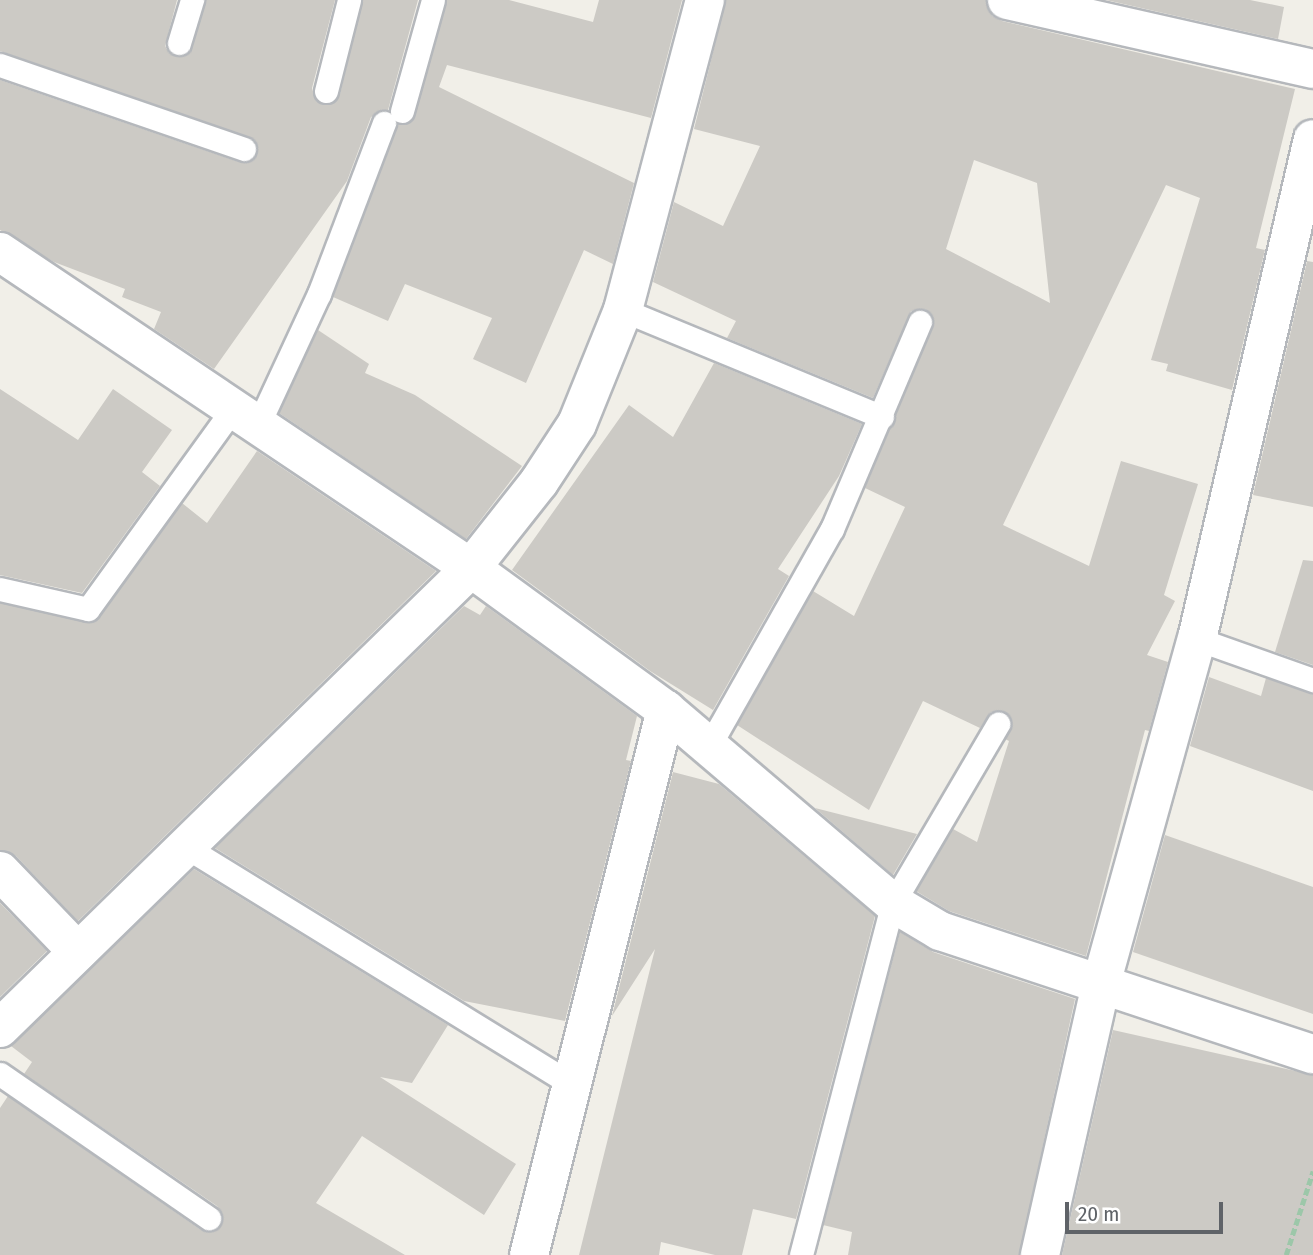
<!DOCTYPE html>
<style>
body{margin:0}
#map{position:relative;width:1313px;height:1255px;overflow:hidden;background:#f1efe8;font-family:"Fira Sans Condensed",sans-serif}
div>[style]{position:absolute}
.building>*{inset:0;background:#cccac5}
.path>*{height:4.5px;margin-top:-2.25px;transform-origin:0;background:repeating-linear-gradient(90deg,#9cc7a9 0 7px,transparent 0 10.5px)}
.roads{filter:drop-shadow(2px 0 #b5b8bc) drop-shadow(-2px 0 #b5b8bc) drop-shadow(0 2px #b5b8bc) drop-shadow(0 -2px #b5b8bc)}
.service>*{height:23px;margin:-11.5px;padding:0 11.5px;transform-origin:11.5px;border-radius:11.5px;background:#fff}
.minor>*{height:38px;margin:-19px;padding:0 19px;transform-origin:19px;border-radius:19px;background:#fff}
span{translate:-50% -50%;white-space:nowrap;text-align:center;line-height:1.15;-webkit-text-stroke:7px #fff;paint-order:stroke}
.scale{position:absolute;left:1065px;top:1202px;width:158px;height:32px;box-sizing:border-box;border:4px solid #5f6368;border-top:0;padding-left:9px;font-size:21px;line-height:24px;white-space:nowrap;color:#5f6368;-webkit-text-stroke:5px #fff;paint-order:stroke}
</style>
<div id="map">
<div class="building">
<i style="clip-path:polygon(0 0,177px 0,165px 46px,169px 53px,182px 57px,192px 47px,206px 0,335px 0,312px 88px,316px 101px,323px 105px,336px 101px,340px 94px,363px 0,418px 0,388px 110px,371px 117px,347px 181px,214px 369px,154px 329px,161px 312px,122px 297px,125px 289px,54px 262px,0 230px,0 80px,239px 162px,254px 159px,255px 140px,0 51px)"></i>
<i style="clip-path:polygon(447px 0,509px 0,593px 22px,599px 0,682px 0,651px 118px,447px 65px,439px 87px,634px 183px,613px 264px,584px 250px,526px 383px,473px 359px,492px 318px,405px 284px,388px 321px,333px 297px,398px 124px,406px 124px,415px 115px)"></i>
<i style="clip-path:polygon(evenodd,726px 0,986px 0,992px 16px,1002px 21px,1295px 89px,1256px 248px,1265px 250px,1232px 390px,1166px 371px,1168px 364px,1151px 360px,1200px 198px,1166px 185px,1003px 525px,1089px 566px,1121px 461px,1198px 484px,1164px 595px,1175px 601px,1147px 655px,1168px 662px,1149px 731px,1145px 730px,1086px 956px,949px 911px,916px 891px,953px 829px,977px 842px,1009px 741px,1005px 739px,1012px 723px,1006px 712px,991px 712px,980px 728px,923px 701px,869px 810px,737px 725px,813px 591px,854px 616px,905px 507px,865px 488px,934px 321px,925px 309px,911px 311px,873px 398px,727px 338px,736px 321px,653px 282px,674px 202px,723px 226px,760px 146px,694px 129px,726px 0,974px 160px,1037px 183px,1050px 303px,946px 249px,974px 160px)"></i>
<i style="clip-path:polygon(1106px 0,1250px 0,1284px 7px,1278px 39px)"></i>
<i style="clip-path:polygon(1307px 261px,1313px 262px,1313px 507px,1253px 495px)"></i>
<i style="clip-path:polygon(318px 330px,369px 364px,365px 373px,415px 395px,522px 466px,466px 539px,279px 413px)"></i>
<i style="clip-path:polygon(714px 363px,862px 424px,839px 476px,778px 569px,789px 576px,713px 710px,650px 671px,512px 570px,629px 405px,673px 437px)"></i>
<i style="clip-path:polygon(0 389px,78px 440px,113px 389px,172px 430px,142px 472px,160px 486px,82px 593px,0 575px)"></i>
<i style="clip-path:polygon(257px 451px,436px 571px,78px 921px,16px 856px,0 850px,0 603px,94px 622px,182px 503px,207px 523px)"></i>
<i style="clip-path:polygon(1303px 560px,1313px 561px,1313px 665px,1275px 652px)"></i>
<i style="clip-path:polygon(464px 606px,480px 615px,486px 606px,637px 716px,626px 760px,631px 761px,565px 1021px,464px 1001px,215px 848px)"></i>
<i style="clip-path:polygon(1209px 677px,1261px 696px,1266px 678px,1313px 694px,1313px 791px,1190px 746px)"></i>
<i style="clip-path:polygon(673px 772px,719px 784px,875px 916px,796px 1219px,753px 1209px,742px 1255px,715px 1255px,661px 1242px,659px 1255px,579px 1255px,655px 949px,612px 1016px)"></i>
<i style="clip-path:polygon(815px 808px,917px 834px,893px 875px)"></i>
<i style="clip-path:polygon(1165px 835px,1313px 887px,1313px 1014px,1133px 952px)"></i>
<i style="clip-path:polygon(194px 869px,448px 1025px,412px 1083px,380px 1077px,516px 1164px,484px 1215px,362px 1136px,316px 1203px,405px 1255px,0 1255px,0 1108px,8px 1096px,201px 1230px,214px 1231px,221px 1225px,222px 1213px,217px 1206px,24px 1074px,32px 1062px,11px 1046px)"></i>
<i style="clip-path:polygon(0 903px,47px 951px,0 997px)"></i>
<i style="clip-path:polygon(900px 932px,933px 952px,1075px 999px,1019px 1255px,848px 1255px,852px 1232px,823px 1225px)"></i>
<i style="clip-path:polygon(1113px 1030px,1313px 1075px,1313px 1255px,1062px 1255px)"></i>
</div>
<div class="path">
<i style="left:1286px;top:1255px;width:88px;rotate:-72.2deg"></i>
</div>
<div class="roads">
<div class="service">
<i style="left:179px;top:43px;width:45px;rotate:-73.2deg"></i>
<i style="left:0;top:65px;width:258px;rotate:19deg"></i>
<i style="left:326px;top:91px;width:94px;rotate:-75.8deg"></i>
<i style="left:402px;top:111px;width:115px;rotate:-74.4deg"></i>
<i style="left:623px;top:310px;width:280px;rotate:22.4deg"></i>
<i style="left:259px;top:423px;width:142px;rotate:-65.1deg"></i>
<i style="left:319px;top:294px;width:183px;rotate:-69.2deg"></i>
<i style="left:0;top:589px;width:90px;rotate:12.8deg"></i>
<i style="left:88px;top:609px;width:249px;rotate:-54.1deg"></i>
<i style="left:1197px;top:639px;width:123px;rotate:19.5deg"></i>
<i style="left:709px;top:746px;width:249px;rotate:-60.5deg"></i>
<i style="left:832px;top:529px;width:225px;rotate:-67deg"></i>
<i style="left:186px;top:847px;width:454px;rotate:31.6deg"></i>
<i style="left:0;top:1074px;width:254px;rotate:34.6deg"></i>
<i style="left:801px;top:1255px;width:364px;rotate:-75.4deg"></i>
<i style="left:893px;top:903px;width:208px;rotate:-59.6deg"></i>
</div>
<div class="minor">
<i style="left:1007px;top:0;width:314px;rotate:12.7deg"></i>
<i style="left:0;top:252px;width:567px;rotate:33.86deg"></i>
<i style="left:471px;top:568px;width:241px;rotate:36.1deg"></i>
<i style="left:666px;top:710px;width:298px;rotate:40.4deg"></i>
<i style="left:893px;top:903px;width:55px;rotate:30.8deg"></i>
<i style="left:940px;top:931px;width:393px;rotate:18.3deg"></i>
<i style="left:0;top:871px;width:112px;rotate:46.1deg"></i>
<i style="left:0;top:1028px;width:658px;rotate:-44.32deg"></i>
<i style="left:471px;top:568px;width:110px;rotate:-51.7deg"></i>
<i style="left:539px;top:482px;width:69px;rotate:-56.8deg"></i>
<i style="left:577px;top:424px;width:123px;rotate:-68deg"></i>
<i style="left:623px;top:310px;width:321px;rotate:-75.2deg"></i>
<i style="left:529px;top:1255px;width:562px;rotate:-75.89deg"></i>
<i style="left:1040px;top:1255px;width:278px;rotate:-77.3deg"></i>
<i style="left:1101px;top:984px;width:358px;rotate:-74.5deg"></i>
<i style="left:1197px;top:639px;width:513px;rotate:-76.94deg"></i>
</div>
</div>
<div class="scale">20 m</div>
</div>
